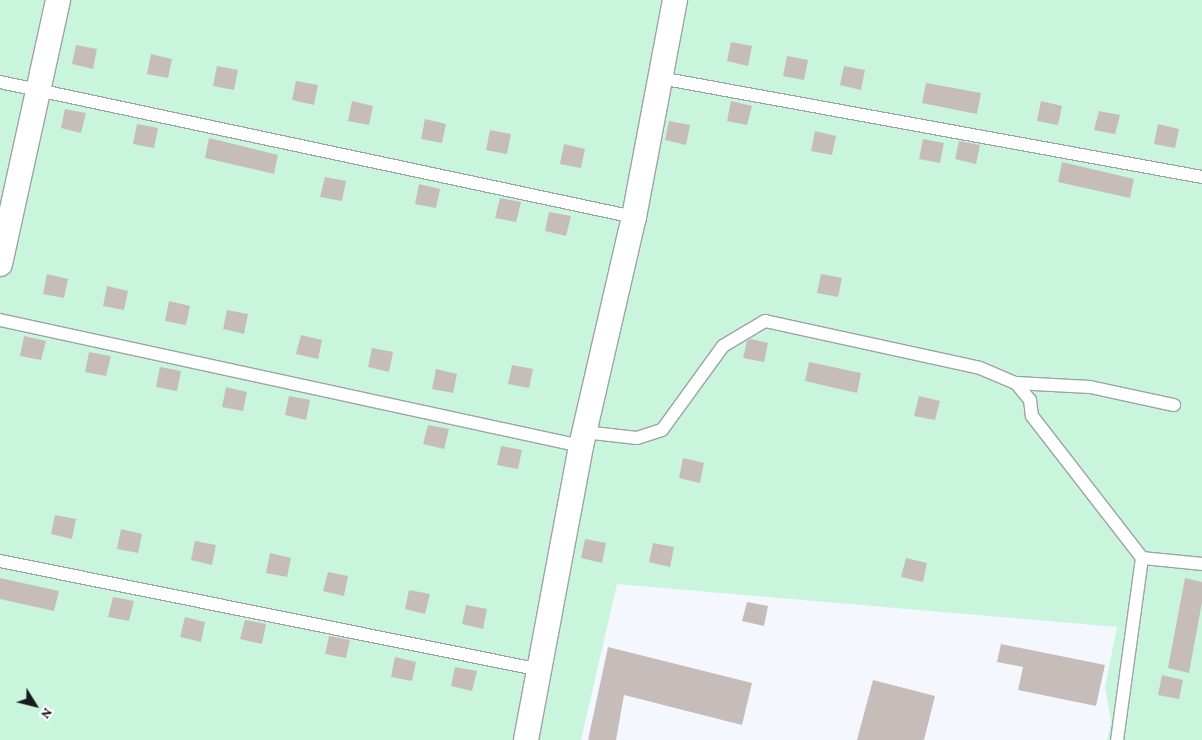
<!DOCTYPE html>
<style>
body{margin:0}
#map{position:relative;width:1202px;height:740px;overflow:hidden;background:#f4f8fe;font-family:"Crimson Pro",serif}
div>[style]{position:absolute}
.green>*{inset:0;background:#caf5dd}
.building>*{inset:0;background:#c6bcba}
.roads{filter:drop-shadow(1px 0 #9da2a9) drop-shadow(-1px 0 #9da2a9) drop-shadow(0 1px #9da2a9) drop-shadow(0 -1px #9da2a9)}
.service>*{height:12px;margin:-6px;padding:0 6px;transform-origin:6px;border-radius:6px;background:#fff}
.minor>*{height:24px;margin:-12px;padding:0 12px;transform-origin:12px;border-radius:12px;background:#fff}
span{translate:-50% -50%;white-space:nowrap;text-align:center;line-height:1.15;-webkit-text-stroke:4px #fff;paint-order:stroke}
.north{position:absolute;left:10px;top:680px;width:50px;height:50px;-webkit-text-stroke:4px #fff;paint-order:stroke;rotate:126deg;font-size:14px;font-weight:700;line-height:20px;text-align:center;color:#181a1d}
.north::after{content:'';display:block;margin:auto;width:18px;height:22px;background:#181a1d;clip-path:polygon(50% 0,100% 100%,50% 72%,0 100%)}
</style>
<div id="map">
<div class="green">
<i style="clip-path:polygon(0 0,1202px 0,1202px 740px,1107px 740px,1111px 722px,1105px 687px,1117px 627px,617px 584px,581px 740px,0 740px)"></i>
</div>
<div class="building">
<i style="clip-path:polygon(731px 42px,752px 46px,748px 66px,727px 61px)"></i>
<i style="clip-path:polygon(76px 45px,97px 49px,93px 69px,72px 64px)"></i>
<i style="clip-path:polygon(151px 54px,172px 59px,168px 78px,147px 74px)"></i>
<i style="clip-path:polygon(787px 56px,808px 60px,804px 80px,783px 76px)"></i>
<i style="clip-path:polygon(217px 66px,238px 70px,234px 90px,213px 86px)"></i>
<i style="clip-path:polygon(844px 66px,865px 70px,861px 90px,840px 85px)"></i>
<i style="clip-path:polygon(296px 81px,318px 85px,314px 105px,292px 100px)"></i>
<i style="clip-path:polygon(926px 83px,981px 93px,977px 114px,922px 103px)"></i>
<i style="clip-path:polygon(352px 101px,373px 106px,369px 125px,348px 121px)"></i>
<i style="clip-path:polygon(731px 101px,752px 106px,747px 125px,727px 121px)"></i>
<i style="clip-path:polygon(1041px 101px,1062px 106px,1058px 125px,1037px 121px)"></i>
<i style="clip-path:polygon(65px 109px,86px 113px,81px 133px,61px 128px)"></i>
<i style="clip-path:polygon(1099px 111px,1120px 115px,1115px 134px,1094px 130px)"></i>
<i style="clip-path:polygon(425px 119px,446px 124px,442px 143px,421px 139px)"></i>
<i style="clip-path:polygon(669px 121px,690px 125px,686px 145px,665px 140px)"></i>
<i style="clip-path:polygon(137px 124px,158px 128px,154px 148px,133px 144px)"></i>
<i style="clip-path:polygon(1158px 124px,1179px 129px,1175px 148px,1154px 144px)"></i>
<i style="clip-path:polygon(490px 130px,511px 134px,507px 154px,486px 150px)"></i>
<i style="clip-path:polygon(815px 131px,836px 136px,832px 155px,811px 151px)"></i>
<i style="clip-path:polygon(209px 138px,278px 155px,274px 174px,205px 158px)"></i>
<i style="clip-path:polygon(923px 139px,944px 143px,940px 163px,919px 159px)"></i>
<i style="clip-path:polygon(959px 141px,980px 145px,976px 164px,955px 159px)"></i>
<i style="clip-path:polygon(564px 144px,585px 149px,581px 168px,560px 164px)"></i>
<i style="clip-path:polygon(1062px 162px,1134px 179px,1130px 198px,1058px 182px)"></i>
<i style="clip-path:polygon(325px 177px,346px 181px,342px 201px,320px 197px)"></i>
<i style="clip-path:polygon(419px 184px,440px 189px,436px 208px,415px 204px)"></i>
<i style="clip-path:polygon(500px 198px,521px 202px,516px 222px,495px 218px)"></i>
<i style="clip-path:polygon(549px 212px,571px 216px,566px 236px,545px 231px)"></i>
<i style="clip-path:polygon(47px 274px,68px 279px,64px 298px,43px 294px)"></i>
<i style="clip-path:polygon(821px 274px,842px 278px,838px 297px,817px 293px)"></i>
<i style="clip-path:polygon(107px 286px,128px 291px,124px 310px,103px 306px)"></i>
<i style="clip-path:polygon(169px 301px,190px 306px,186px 325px,165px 321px)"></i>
<i style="clip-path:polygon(227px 310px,248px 314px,244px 334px,223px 329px)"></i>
<i style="clip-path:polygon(301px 335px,322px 340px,318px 359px,296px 354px)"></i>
<i style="clip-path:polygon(24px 336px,46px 341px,41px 360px,20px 356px)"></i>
<i style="clip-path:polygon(751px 339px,768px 343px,764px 362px,743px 358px,747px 341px)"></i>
<i style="clip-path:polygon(372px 348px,393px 352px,389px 372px,368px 367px)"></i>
<i style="clip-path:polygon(89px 352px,111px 356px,106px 376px,85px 372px)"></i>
<i style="clip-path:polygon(809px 362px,861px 373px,857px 393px,805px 381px)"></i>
<i style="clip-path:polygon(512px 365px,533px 369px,529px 388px,508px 384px)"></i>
<i style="clip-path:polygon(160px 367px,181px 371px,177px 391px,156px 387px)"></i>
<i style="clip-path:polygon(436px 369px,457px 374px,453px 393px,432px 389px)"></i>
<i style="clip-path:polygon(226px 387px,247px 392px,243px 411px,222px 407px)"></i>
<i style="clip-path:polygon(289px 396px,310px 400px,306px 420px,285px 415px)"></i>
<i style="clip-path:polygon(919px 396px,940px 401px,935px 420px,914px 416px)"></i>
<i style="clip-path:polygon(428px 425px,449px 429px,444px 449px,423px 444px)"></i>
<i style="clip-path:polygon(501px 446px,522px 450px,518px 469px,497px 465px)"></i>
<i style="clip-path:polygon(683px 458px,704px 463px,700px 483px,679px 478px)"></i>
<i style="clip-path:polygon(55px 515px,76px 519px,72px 539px,51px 534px)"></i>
<i style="clip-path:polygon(121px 529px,142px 534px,138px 553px,117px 549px)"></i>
<i style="clip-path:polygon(585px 539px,606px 543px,602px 563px,581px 558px)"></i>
<i style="clip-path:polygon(195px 541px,216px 545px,212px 565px,191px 560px)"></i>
<i style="clip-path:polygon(653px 543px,674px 547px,670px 567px,649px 562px)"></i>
<i style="clip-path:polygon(270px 553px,291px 558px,287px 577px,266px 573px)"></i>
<i style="clip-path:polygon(906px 558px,927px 563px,923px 582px,901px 577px)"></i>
<i style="clip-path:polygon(328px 572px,348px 576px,344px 596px,323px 591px)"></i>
<i style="clip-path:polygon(0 578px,59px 591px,54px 611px,0 599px)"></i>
<i style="clip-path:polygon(1185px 578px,1202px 582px,1202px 602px,1189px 673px,1168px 668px)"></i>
<i style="clip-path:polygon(409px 590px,430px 594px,425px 614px,405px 609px)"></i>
<i style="clip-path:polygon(113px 597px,134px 601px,129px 621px,108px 617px)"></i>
<i style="clip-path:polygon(747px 602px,768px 606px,764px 626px,742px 621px)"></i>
<i style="clip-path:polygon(466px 605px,487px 609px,483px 629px,462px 624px)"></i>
<i style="clip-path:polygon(185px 617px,205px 622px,201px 642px,180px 637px)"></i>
<i style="clip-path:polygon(245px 620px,266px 624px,262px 644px,240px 639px)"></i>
<i style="clip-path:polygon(329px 636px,350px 640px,346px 658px,325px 654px)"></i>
<i style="clip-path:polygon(1001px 644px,1105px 665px,1096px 706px,1018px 690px,1023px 667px,997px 662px)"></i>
<i style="clip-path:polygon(608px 647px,752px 683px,742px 725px,624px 695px,616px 740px,588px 740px)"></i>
<i style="clip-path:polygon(395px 657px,416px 662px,412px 681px,391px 677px)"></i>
<i style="clip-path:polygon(455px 667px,477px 671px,472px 691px,451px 686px)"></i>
<i style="clip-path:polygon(1162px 675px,1183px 680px,1179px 699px,1158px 695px)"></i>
<i style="clip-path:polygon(873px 680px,935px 696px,924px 740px,857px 740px)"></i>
</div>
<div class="roads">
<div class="service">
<i style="left:660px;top:78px;width:551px;rotate:10.35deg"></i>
<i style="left:0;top:82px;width:648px;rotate:12.02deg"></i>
<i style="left:0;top:320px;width:595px;rotate:12.24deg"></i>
<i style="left:1016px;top:383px;width:74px;rotate:3.1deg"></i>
<i style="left:1090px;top:387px;width:86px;rotate:12.1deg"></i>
<i style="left:584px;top:432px;width:53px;rotate:6.5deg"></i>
<i style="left:637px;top:438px;width:26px;rotate:-18deg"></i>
<i style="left:662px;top:430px;width:104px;rotate:-54deg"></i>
<i style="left:723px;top:346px;width:49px;rotate:-30.8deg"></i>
<i style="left:765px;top:321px;width:220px;rotate:12.3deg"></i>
<i style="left:980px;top:368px;width:39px;rotate:23deg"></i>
<i style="left:1016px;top:383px;width:22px;rotate:51deg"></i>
<i style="left:1030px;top:400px;width:16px;rotate:83deg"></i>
<i style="left:1032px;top:416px;width:180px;rotate:52.2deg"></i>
<i style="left:1142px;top:558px;width:184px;rotate:97.8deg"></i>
<i style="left:1142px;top:558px;width:60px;rotate:5.7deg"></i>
<i style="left:0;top:561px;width:552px;rotate:11.39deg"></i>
</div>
<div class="minor">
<i style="left:0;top:264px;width:270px;rotate:-77.6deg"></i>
<i style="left:526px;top:740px;width:299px;rotate:-79.4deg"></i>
<i style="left:581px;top:446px;width:235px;rotate:-77deg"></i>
<i style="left:634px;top:217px;width:221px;rotate:-79.3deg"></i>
</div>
</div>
<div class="north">N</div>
</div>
